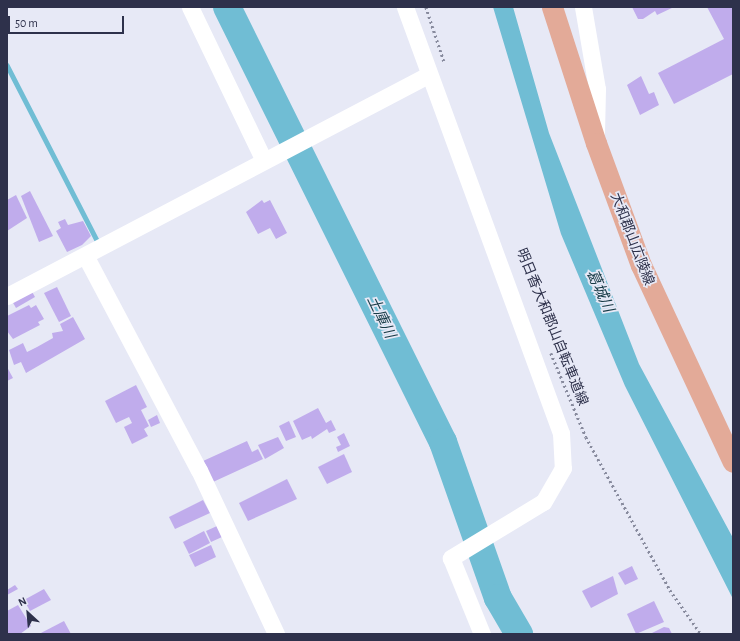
<!DOCTYPE html>
<meta charset="utf-8">
<style>
body{margin:0}
#map{position:relative;width:740px;height:641px;overflow:hidden;background:#e7e9f6;font-family:"Alegreya Sans","Noto Sans JP",sans-serif}
div>[style]{position:absolute}
.water>*{inset:0;background:#70bdd4}
.stream>*{height:4.5px;margin:-2.25px;padding:0 2.25px;transform-origin:2.25px;border-radius:2.25px;background:#70bdd4}
.river>*{height:28px;margin:-14px;padding:0 14px;transform-origin:14px;border-radius:14px;background:#70bdd4}
.building>*{inset:0;background:#c0acec}
.path>*{height:2.5px;margin-top:-1.25px;transform-origin:0;background:repeating-linear-gradient(90deg,#888b9e 0 2px,transparent 0 5px)}
.minor>*{height:17px;margin:-8.5px;padding:0 8.5px;transform-origin:8.5px;border-radius:8.5px;background:#fff}
.major>*{height:21px;margin:-10.5px;padding:0 10.5px;transform-origin:10.5px;border-radius:10.5px;background:#e3aa98}
span{translate:-50% -50%;white-space:nowrap;text-align:center;line-height:1.15;-webkit-text-stroke:3.5px #e7e9f6;paint-order:stroke}
.street-label{font-size:14px;color:#2e314b}
.water-label{font-size:15px;color:#173b46;font-style:italic}
.frame{position:absolute;inset:0;border:8px solid #2e314b;pointer-events:none}
.north{position:absolute;left:8px;top:593px;width:40px;height:40px;-webkit-text-stroke:3px #e7e9f6;paint-order:stroke;rotate:334deg;font-size:11px;font-weight:700;line-height:16px;text-align:center;color:#2e314b}
.north::after{content:'';display:block;margin:auto;width:14px;height:18px;background:#2e314b;clip-path:polygon(50% 0,100% 100%,50% 72%,0 100%)}
.scale{position:absolute;left:8px;top:16px;width:116px;height:18px;box-sizing:border-box;border:2px solid #2e314b;border-top:0;padding-left:5px;font-size:12px;line-height:14px;white-space:nowrap;color:#2e314b;-webkit-text-stroke:3px #e7e9f6;paint-order:stroke}
</style>
<div id="map">
<div class="water">
<i style="clip-path:polygon(493px 7px,513px 7px,549px 133px,639px 364px,733px 538px,733px 599px,625px 386px,561px 234px)"></i>
</div>
<div class="stream">
<i style="left:7px;top:65px;width:197px;rotate:62.8deg"></i>
</div>
<div class="river">
<i style="left:227px;top:7px;width:486px;rotate:63.6deg"></i>
<i style="left:443px;top:442px;width:165px;rotate:70.6deg"></i>
<i style="left:498px;top:598px;width:42px;rotate:59.7deg"></i>
</div>
<div class="building">
<i style="clip-path:polygon(632px 7px,674px 7px,657px 15px,655px 11px,643px 19px,638px 19px)"></i>
<i style="clip-path:polygon(707px 7px,733px 7px,733px 74px,674px 104px,658px 73px,724px 39px)"></i>
<i style="clip-path:polygon(641px 76px,649px 94px,654px 92px,659px 105px,640px 115px,627px 85px)"></i>
<i style="clip-path:polygon(30px 191px,53px 236px,39px 242px,21px 196px)"></i>
<i style="clip-path:polygon(16px 195px,27px 218px,7px 231px,7px 200px)"></i>
<i style="clip-path:polygon(262px 200px,264px 203px,270px 200px,287px 233px,276px 239px,270px 228px,258px 234px,246px 212px)"></i>
<i style="clip-path:polygon(65px 219px,68px 225px,83px 221px,91px 236px,82px 245px,67px 252px,56px 231px,61px 228px,58px 222px)"></i>
<i style="clip-path:polygon(57px 287px,71px 316px,59px 322px,44px 293px)"></i>
<i style="clip-path:polygon(31px 290px,35px 297px,16px 308px,12px 301px)"></i>
<i style="clip-path:polygon(29px 305px,31px 308px,36px 305px,44px 319px,38px 322px,40px 325px,13px 339px,7px 331px,7px 316px)"></i>
<i style="clip-path:polygon(73px 317px,85px 339px,26px 373px,21px 362px,14px 365px,9px 350px,23px 343px,27px 352px,37px 347px,53px 338px,52px 333px,63px 331px,60px 324px)"></i>
<i style="clip-path:polygon(7px 367px,13px 378px,7px 381px)"></i>
<i style="clip-path:polygon(136px 385px,147px 407px,141px 410px,149px 426px,144px 429px,148px 436px,132px 444px,124px 427px,132px 423px,129px 417px,116px 423px,105px 401px)"></i>
<i style="clip-path:polygon(318px 408px,326px 423px,331px 420px,336px 430px,329px 433px,327px 429px,312px 439px,311px 436px,302px 440px,293px 421px)"></i>
<i style="clip-path:polygon(157px 415px,160px 423px,151px 427px,148px 420px)"></i>
<i style="clip-path:polygon(289px 421px,296px 437px,286px 441px,279px 426px)"></i>
<i style="clip-path:polygon(344px 433px,350px 446px,338px 452px,336px 447px,341px 445px,337px 437px)"></i>
<i style="clip-path:polygon(278px 437px,284px 448px,265px 459px,258px 445px)"></i>
<i style="clip-path:polygon(247px 441px,252px 452px,258px 449px,263px 459px,213px 482px,203px 461px)"></i>
<i style="clip-path:polygon(344px 454px,352px 472px,327px 484px,318px 467px)"></i>
<i style="clip-path:polygon(287px 479px,297px 499px,248px 521px,239px 503px)"></i>
<i style="clip-path:polygon(203px 500px,210px 513px,175px 529px,169px 517px)"></i>
<i style="clip-path:polygon(217px 526px,222px 537px,211px 542px,206px 531px)"></i>
<i style="clip-path:polygon(204px 531px,210px 543px,189px 554px,183px 542px)"></i>
<i style="clip-path:polygon(211px 545px,216px 557px,195px 567px,189px 555px)"></i>
<i style="clip-path:polygon(632px 566px,638px 579px,625px 585px,618px 573px)"></i>
<i style="clip-path:polygon(613px 576px,618px 594px,591px 608px,582px 591px)"></i>
<i style="clip-path:polygon(15px 585px,18px 589px,7px 595px,7px 590px)"></i>
<i style="clip-path:polygon(44px 589px,51px 600px,30px 611px,24px 600px)"></i>
<i style="clip-path:polygon(654px 601px,664px 622px,636px 634px,627px 614px)"></i>
<i style="clip-path:polygon(18px 605px,31px 626px,20px 634px,7px 634px,7px 611px)"></i>
<i style="clip-path:polygon(64px 621px,71px 634px,39px 634px)"></i>
<i style="clip-path:polygon(664px 627px,669px 628px,672px 634px,650px 634px)"></i>
</div>
<div class="path">
<i style="left:426px;top:7px;width:57px;rotate:71.6deg"></i>
<i style="left:551px;top:353px;width:91px;rotate:67.4deg"></i>
<i style="left:586px;top:437px;width:175px;rotate:61.2deg"></i>
<i style="left:670px;top:590px;width:54px;rotate:54.8deg"></i>
</div>
<div class="minor">
<i style="left:190px;top:7px;width:169px;rotate:64.3deg"></i>
<i style="left:405px;top:7px;width:454px;rotate:69.9deg"></i>
<i style="left:561px;top:433px;width:35px;rotate:87deg"></i>
<i style="left:563px;top:468px;width:39px;rotate:120deg"></i>
<i style="left:543px;top:502px;width:108px;rotate:148.7deg"></i>
<i style="left:451px;top:558px;width:82px;rotate:67.8deg"></i>
<i style="left:583px;top:7px;width:83px;rotate:80.3deg"></i>
<i style="left:597px;top:89px;width:44px;rotate:91.3deg"></i>
<i style="left:86px;top:257px;width:241px;rotate:62.1deg"></i>
<i style="left:199px;top:470px;width:181px;rotate:64.8deg"></i>
<i style="left:7px;top:296px;width:475px;rotate:-27.7deg"></i>
</div>
<div class="major">
<i style="left:552px;top:7px;width:143px;rotate:72.1deg"></i>
<i style="left:596px;top:143px;width:130px;rotate:69.8deg"></i>
<i style="left:641px;top:265px;width:217px;rotate:65deg"></i>
</div>
<div class="street-label">
<span style="left:632px;top:239px;rotate:69deg">大和郡山広陵線</span>
<span style="left:552px;top:327px;rotate:68deg">明日香大和郡山自転車道線</span>
</div>
<div class="water-label">
<span style="left:600px;top:291px;rotate:66deg">葛城川</span>
<span style="left:381px;top:317px;rotate:64deg">土庫川</span>
</div>
<div class="frame"></div>
<div class="north">N</div>
<div class="scale">50 m</div>
</div>
